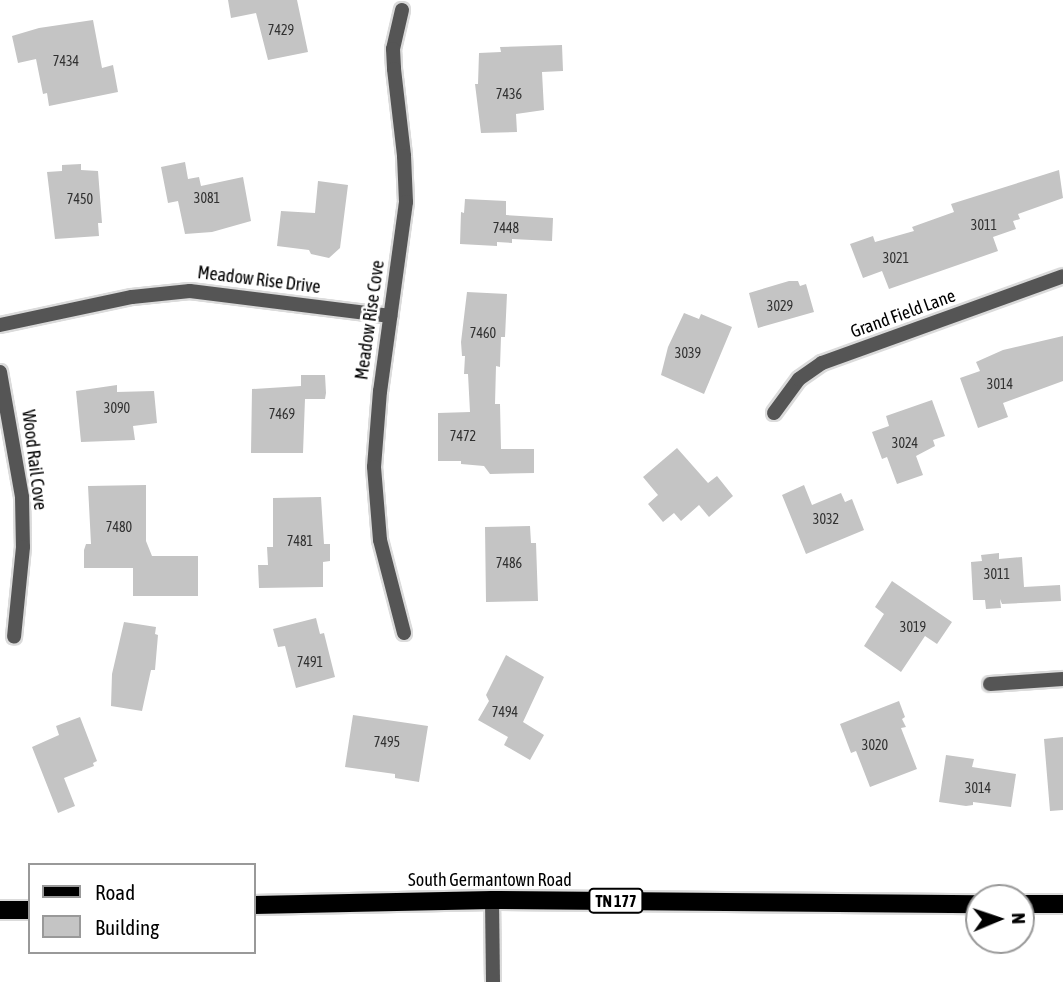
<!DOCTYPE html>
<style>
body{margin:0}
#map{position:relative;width:1063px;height:982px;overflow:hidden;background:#fff;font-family:"Asap Condensed",sans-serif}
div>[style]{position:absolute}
.building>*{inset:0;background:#c4c4c4}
.roads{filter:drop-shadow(2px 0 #dbdbdb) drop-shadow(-2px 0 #dbdbdb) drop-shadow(0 2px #dbdbdb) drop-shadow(0 -2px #dbdbdb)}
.minor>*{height:14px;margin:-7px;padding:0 7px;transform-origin:7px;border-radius:7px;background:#555}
.primary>*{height:18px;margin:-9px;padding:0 9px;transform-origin:9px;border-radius:9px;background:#000}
span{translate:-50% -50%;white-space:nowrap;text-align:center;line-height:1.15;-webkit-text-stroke:6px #fff;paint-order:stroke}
.number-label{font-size:14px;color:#313131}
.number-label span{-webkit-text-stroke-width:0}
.shield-label span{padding:2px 5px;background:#fff;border:2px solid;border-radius:5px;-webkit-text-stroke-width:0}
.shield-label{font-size:16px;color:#000;font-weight:700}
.street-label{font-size:18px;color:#000}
.legend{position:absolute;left:28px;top:863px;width:228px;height:91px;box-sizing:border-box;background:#fff;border:2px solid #999;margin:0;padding:9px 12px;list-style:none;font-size:21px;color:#000}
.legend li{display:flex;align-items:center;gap:14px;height:35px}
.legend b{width:35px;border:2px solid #999}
.north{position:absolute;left:965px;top:884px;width:70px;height:70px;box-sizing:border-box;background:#fff;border:2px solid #999;border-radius:50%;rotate:88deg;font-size:19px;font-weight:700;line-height:28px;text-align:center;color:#000}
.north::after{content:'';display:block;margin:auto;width:24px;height:32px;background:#000;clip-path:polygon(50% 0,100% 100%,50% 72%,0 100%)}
</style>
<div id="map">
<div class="building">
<i style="clip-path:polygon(228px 0,297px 0,308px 52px,268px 60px,256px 13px,231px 18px)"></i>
<i style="clip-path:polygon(93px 20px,102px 68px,113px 65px,118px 92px,49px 106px,47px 93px,43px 94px,36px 59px,18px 63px,12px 36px,39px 28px)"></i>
<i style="clip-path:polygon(562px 45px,563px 71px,542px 72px,544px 110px,516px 114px,517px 132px,481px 133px,475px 84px,478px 84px,479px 53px,501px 52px,500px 47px)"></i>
<i style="clip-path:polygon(185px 162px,188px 179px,199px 177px,201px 186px,243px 177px,251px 221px,212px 232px,185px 234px,178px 201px,168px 203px,161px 167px)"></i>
<i style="clip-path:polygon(81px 164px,81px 170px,98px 171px,102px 223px,98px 223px,99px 236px,55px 239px,47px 172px,62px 171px,62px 165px)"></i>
<i style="clip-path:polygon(1059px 170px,1063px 198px,1018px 214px,1020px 219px,1013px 221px,1016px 229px,993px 237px,998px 251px,889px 289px,882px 271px,863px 278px,850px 244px,873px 236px,875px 242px,914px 231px,912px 227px,954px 212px,951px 204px)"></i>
<i style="clip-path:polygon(318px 181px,348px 185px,340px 248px,329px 258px,311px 254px,309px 250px,277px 246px,281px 211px,315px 213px)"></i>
<i style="clip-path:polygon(465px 199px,506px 201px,506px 215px,553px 218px,552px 241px,512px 239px,512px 243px,497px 242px,497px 246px,460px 244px,461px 212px,464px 213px)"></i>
<i style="clip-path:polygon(789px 281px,798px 281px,800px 286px,806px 284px,814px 312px,758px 328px,749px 293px)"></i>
<i style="clip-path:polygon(467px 292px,507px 294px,505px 337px,501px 337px,500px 367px,496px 366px,495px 404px,500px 404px,501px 449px,534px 449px,534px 473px,490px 474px,484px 466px,461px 464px,461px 461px,438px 461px,438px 413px,470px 412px,468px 374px,464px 374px,465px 356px,462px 356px,461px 342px)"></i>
<i style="clip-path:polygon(684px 313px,699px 319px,701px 314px,732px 327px,704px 394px,661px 375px,668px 347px)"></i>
<i style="clip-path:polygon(1063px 336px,1063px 381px,1003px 403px,1008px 417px,978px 428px,960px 378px,980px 371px,976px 362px,1003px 350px)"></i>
<i style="clip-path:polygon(301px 375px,325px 375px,326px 393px,325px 399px,305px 399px,303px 453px,251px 453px,252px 389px,301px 386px)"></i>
<i style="clip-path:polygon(117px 385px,117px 392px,154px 391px,157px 423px,133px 426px,135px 440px,81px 442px,76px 391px)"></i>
<i style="clip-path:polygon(932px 400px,945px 436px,933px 440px,935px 446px,916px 456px,923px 475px,897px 484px,887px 457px,882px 459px,872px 432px,889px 426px,886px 416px)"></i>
<i style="clip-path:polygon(677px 448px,708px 483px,717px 476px,733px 496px,709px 517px,699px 505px,681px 521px,674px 513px,663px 522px,648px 504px,658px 495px,643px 477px)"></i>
<i style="clip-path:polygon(146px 485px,146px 541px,152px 556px,198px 556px,198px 596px,133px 596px,133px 568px,84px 568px,84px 550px,86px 544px,91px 544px,88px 486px)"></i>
<i style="clip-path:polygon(804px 485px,812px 505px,841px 493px,845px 502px,852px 499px,864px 530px,806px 554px,782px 495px)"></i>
<i style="clip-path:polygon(321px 497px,324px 544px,330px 544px,330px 561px,323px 562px,323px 587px,259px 588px,258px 565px,268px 565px,267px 547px,273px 547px,273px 498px)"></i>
<i style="clip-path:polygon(530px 526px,531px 543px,536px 543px,538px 601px,486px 602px,485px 527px)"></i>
<i style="clip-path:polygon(999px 553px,999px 559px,1022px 557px,1024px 587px,1060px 585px,1061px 601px,1002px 604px,1000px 599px,1001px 608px,986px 609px,985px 600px,973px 600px,971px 562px,982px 561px,981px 555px)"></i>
<i style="clip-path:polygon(892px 581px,952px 622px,937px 644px,925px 636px,901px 672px,864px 646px,884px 614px,875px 607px)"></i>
<i style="clip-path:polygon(316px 618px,320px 634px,324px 633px,335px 677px,296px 688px,285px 646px,278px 647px,273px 629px)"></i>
<i style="clip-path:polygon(124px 622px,156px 627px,155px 634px,158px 635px,155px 670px,151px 670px,142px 711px,111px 706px,112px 674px)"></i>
<i style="clip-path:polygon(506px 655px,544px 677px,523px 722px,544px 735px,530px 760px,504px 745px,508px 737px,478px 720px,489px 701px,486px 695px)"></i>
<i style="clip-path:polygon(899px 701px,905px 717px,902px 719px,906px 727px,901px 728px,917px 769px,870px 787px,856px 751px,851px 753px,840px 724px)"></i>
<i style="clip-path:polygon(353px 715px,428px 726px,419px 782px,395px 778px,395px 774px,345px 767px)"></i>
<i style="clip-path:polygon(80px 717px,97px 761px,93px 763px,94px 766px,64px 778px,75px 806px,58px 813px,32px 747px,59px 735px,56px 726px)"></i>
<i style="clip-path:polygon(1063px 737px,1063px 810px,1050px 811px,1044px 739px)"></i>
<i style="clip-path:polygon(946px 755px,974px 759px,972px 767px,1016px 774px,1011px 807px,973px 802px,973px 805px,966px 806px,939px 802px)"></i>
</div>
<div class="roads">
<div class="minor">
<i style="left:402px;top:10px;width:40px;rotate:103deg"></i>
<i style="left:393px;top:49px;width:20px;rotate:87deg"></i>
<i style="left:394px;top:69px;width:88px;rotate:83.4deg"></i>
<i style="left:404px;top:156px;width:46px;rotate:87.5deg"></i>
<i style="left:406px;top:202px;width:191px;rotate:97.8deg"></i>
<i style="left:380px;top:391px;width:76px;rotate:94.5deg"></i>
<i style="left:374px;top:467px;width:73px;rotate:85.3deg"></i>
<i style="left:380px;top:540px;width:96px;rotate:75.5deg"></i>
<i style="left:0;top:325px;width:135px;rotate:-12deg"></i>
<i style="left:132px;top:297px;width:58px;rotate:-5.9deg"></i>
<i style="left:190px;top:291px;width:202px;rotate:7.1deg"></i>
<i style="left:0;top:372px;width:127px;rotate:80deg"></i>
<i style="left:22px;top:497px;width:50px;rotate:88.9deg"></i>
<i style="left:23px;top:547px;width:90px;rotate:95.7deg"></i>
<i style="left:774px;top:413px;width:42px;rotate:-53.7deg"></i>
<i style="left:799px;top:379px;width:28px;rotate:-35deg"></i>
<i style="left:822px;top:363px;width:256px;rotate:-19.8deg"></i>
<i style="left:990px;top:684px;width:73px;rotate:-3.9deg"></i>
<i style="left:492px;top:900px;width:82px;rotate:89.3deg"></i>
</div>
<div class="primary">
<i style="left:1021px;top:904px;width:42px"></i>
<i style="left:254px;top:905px;width:238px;rotate:-1.2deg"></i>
<i style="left:492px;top:900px;width:487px;rotate:0.5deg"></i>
<i style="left:0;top:910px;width:30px"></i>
</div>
</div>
<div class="number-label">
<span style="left:281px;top:30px">7429</span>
<span style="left:66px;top:61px">7434</span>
<span style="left:509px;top:94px">7436</span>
<span style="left:207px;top:198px">3081</span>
<span style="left:80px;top:199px">7450</span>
<span style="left:984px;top:225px">3011</span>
<span style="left:506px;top:228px">7448</span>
<span style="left:896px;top:258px">3021</span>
<span style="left:780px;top:306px">3029</span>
<span style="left:483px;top:333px">7460</span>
<span style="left:688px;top:353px">3039</span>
<span style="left:1000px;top:384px">3014</span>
<span style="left:117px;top:408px">3090</span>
<span style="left:282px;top:414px">7469</span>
<span style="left:463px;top:436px">7472</span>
<span style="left:905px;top:443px">3024</span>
<span style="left:826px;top:519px">3032</span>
<span style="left:119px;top:527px">7480</span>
<span style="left:300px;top:541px">7481</span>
<span style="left:509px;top:563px">7486</span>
<span style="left:997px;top:574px">3011</span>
<span style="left:913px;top:627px">3019</span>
<span style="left:310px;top:662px">7491</span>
<span style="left:505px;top:712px">7494</span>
<span style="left:387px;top:742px">7495</span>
<span style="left:875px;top:745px">3020</span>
<span style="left:978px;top:788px">3014</span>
</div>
<div class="shield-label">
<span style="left:616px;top:901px">TN 177</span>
</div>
<div class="street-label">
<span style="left:259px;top:280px;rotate:7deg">Meadow Rise Drive</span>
<span style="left:903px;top:314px;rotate:-20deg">Grand Field Lane</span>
<span style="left:370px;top:320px;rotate:-82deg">Meadow Rise Cove</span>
<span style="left:34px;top:460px;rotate:83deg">Wood Rail Cove</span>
<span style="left:490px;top:880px">South Germantown Road</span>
</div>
<ul class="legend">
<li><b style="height:9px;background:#000"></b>Road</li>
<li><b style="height:19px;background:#c4c4c4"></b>Building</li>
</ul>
<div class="north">N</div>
</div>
